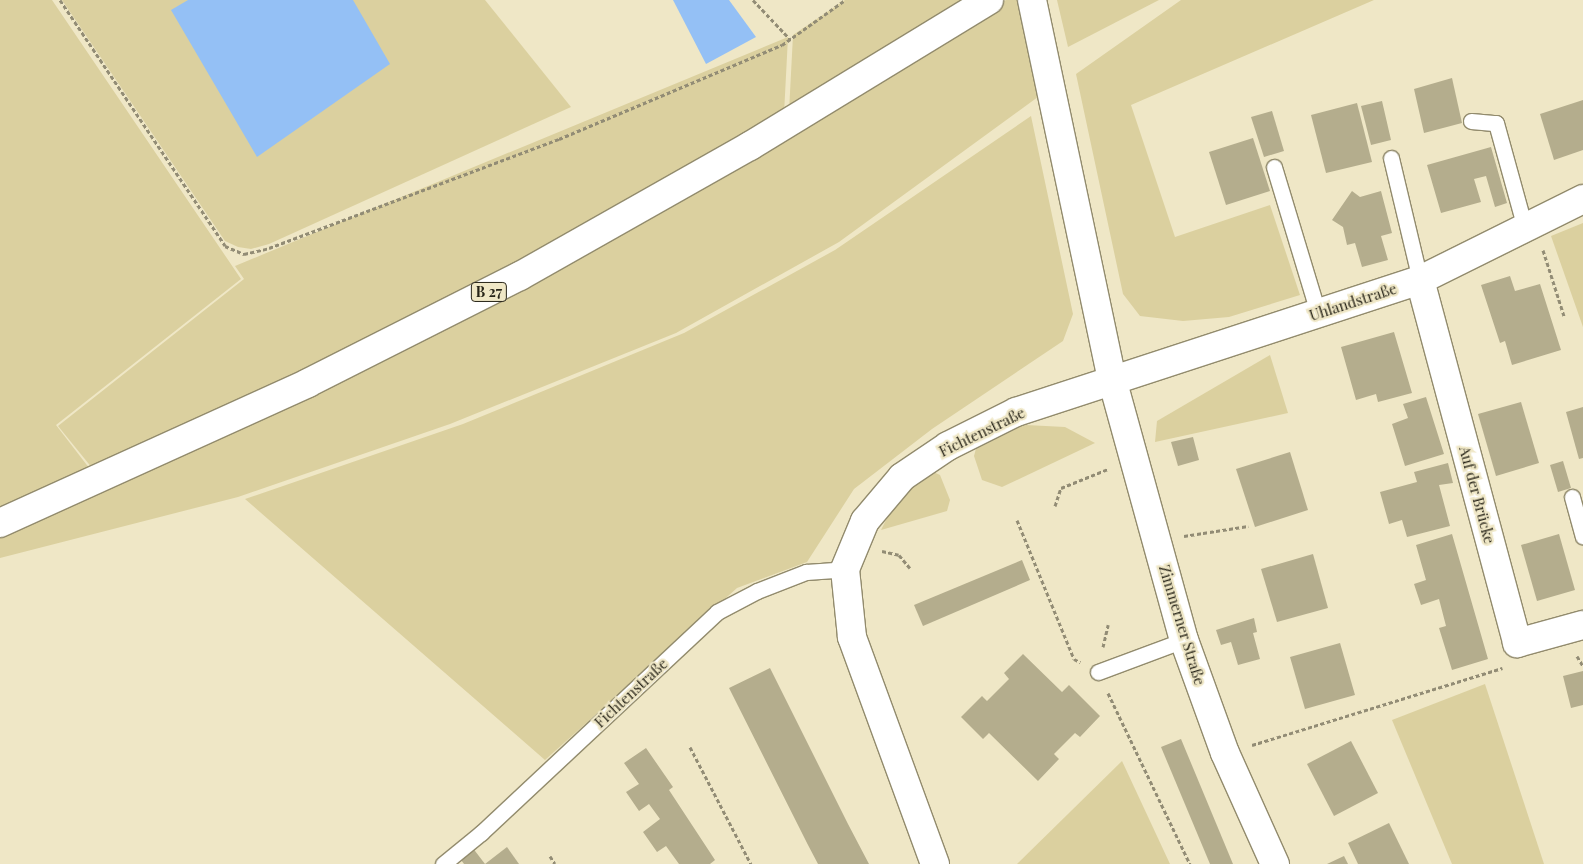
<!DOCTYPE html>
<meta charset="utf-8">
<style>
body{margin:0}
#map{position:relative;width:1583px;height:864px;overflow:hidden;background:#efe7c6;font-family:"Playfair Display",serif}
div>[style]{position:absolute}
.green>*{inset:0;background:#dbd09f}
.water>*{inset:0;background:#94c0f5}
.building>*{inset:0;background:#b4ad8d}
.path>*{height:3px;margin-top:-1.5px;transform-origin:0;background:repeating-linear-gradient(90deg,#928c75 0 4px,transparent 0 6.5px)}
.roads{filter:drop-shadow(1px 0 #928b6d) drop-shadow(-1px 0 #928b6d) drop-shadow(0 1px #928b6d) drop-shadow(0 -1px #928b6d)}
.service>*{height:15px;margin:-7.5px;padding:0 7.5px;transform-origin:7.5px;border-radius:7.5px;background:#fff}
.minor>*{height:28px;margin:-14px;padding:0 14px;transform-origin:14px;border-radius:14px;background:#fff}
.primary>*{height:28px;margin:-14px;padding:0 14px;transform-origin:14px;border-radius:14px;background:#fff}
span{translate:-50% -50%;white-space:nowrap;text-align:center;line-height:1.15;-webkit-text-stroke:4.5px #efe7c6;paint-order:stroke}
.shield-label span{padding:1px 4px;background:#efe7c6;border:1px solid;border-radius:4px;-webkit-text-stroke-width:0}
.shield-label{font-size:14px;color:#272418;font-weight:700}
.street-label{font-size:15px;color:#272418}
</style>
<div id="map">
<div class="green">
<i style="clip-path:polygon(0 0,52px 0,241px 279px,56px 425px,93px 473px,0 513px)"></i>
<i style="clip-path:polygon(62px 0,485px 0,571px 107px,269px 244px,251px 249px,238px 247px,225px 241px)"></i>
<i style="clip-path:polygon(845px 0,971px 0,789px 112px,793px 35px)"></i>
<i style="clip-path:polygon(1006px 0,1024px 0,1042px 94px,839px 242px,676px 333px,450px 424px,238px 497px,0 558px,0 531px,793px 131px)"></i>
<i style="clip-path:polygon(1057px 0,1159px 0,1068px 47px)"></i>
<i style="clip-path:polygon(1181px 0,1374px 0,1131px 105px,1175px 237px,1270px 205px,1300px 295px,1229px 317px,1183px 321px,1140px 316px,1123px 294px,1076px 74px)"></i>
<i style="clip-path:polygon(788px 37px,784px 114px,372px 340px,97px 474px,58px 426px,244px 279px,235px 266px)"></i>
<i style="clip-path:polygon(1031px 116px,1073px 314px,1063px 341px,932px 429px,854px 489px,807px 562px,737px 588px,545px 760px,245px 499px,463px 424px,684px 333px,835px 250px)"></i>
<i style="clip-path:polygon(1583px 223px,1583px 327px,1551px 236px)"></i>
<i style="clip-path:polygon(1270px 355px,1288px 413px,1155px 442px,1157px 421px)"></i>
<i style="clip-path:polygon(1026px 425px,1065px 427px,1095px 443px,1002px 487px,982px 480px,974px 456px,978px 441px)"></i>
<i style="clip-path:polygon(929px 470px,940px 475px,950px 500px,947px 511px,881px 530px,895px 502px)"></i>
<i style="clip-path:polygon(1485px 684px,1544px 864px,1452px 864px,1392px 720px)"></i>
<i style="clip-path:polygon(1122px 761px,1170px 864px,1017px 864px)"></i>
</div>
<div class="water">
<i style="clip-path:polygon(188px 0,353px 0,390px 64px,257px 157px,171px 10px)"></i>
<i style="clip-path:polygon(673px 0,729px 0,756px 37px,706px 64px)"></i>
</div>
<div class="building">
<i style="clip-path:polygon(1452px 78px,1462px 123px,1424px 133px,1414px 89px)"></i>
<i style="clip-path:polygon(1583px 100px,1583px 150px,1554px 160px,1540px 114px)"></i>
<i style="clip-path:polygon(1382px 101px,1391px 140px,1371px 145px,1361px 106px)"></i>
<i style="clip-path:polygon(1357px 103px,1372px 162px,1326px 173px,1311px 115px)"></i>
<i style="clip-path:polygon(1272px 111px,1284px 151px,1264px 157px,1251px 117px)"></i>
<i style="clip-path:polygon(1253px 138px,1270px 191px,1226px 205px,1209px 152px)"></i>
<i style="clip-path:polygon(1491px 147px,1507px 203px,1495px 207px,1486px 176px,1474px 179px,1481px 202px,1441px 213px,1427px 165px)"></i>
<i style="clip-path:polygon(1352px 191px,1360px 197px,1381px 191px,1392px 233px,1381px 236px,1388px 260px,1362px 267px,1355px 243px,1347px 245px,1343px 227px,1332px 220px)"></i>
<i style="clip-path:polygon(1510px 276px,1515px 291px,1540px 284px,1561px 350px,1512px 365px,1505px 341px,1500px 343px,1481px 285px)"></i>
<i style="clip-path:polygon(1394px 332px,1412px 393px,1378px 402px,1376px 394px,1356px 400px,1341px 347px)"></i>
<i style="clip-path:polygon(1426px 397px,1444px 454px,1405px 466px,1392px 424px,1408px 418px,1403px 404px)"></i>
<i style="clip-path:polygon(1521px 402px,1539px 463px,1496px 476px,1478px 414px)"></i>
<i style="clip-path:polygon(1583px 407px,1583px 458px,1579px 459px,1566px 412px)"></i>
<i style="clip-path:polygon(1193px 437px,1199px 460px,1178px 466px,1171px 442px)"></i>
<i style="clip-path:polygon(1290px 452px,1308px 510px,1255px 527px,1236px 469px)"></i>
<i style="clip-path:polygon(1563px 461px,1571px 488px,1558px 492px,1550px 465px)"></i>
<i style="clip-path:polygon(1448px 463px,1453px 483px,1439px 485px,1450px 526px,1407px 537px,1402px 520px,1389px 524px,1380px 492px,1417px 482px,1414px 472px)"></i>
<i style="clip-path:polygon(1452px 534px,1488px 659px,1452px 670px,1439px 628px,1446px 626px,1439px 599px,1421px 605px,1414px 584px,1426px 580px,1416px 545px)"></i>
<i style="clip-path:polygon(1559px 534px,1575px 590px,1537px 601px,1521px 545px)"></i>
<i style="clip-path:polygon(1313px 554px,1328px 608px,1277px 622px,1261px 569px)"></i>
<i style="clip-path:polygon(1022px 560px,1030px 580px,923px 626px,914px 605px)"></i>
<i style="clip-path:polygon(1254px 618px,1257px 632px,1253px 633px,1260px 659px,1238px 665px,1231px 642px,1221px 645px,1216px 630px)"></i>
<i style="clip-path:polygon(1340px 643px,1355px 695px,1305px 709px,1290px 657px)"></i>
<i style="clip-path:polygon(1023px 654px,1062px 692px,1069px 685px,1100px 716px,1080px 737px,1075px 733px,1054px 754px,1059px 759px,1038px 781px,989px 733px,983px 739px,961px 717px,982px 696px,987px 701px,1009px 679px,1004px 673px)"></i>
<i style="clip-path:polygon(770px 668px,848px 824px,869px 864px,818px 864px,808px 845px,729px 688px)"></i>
<i style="clip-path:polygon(1583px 671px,1583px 705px,1571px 708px,1563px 676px)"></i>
<i style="clip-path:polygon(1181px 739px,1233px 864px,1210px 864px,1161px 747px)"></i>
<i style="clip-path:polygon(1351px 741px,1378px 793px,1334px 816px,1307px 764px)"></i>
<i style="clip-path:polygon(646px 748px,673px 787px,669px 790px,715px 860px,710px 864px,679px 864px,666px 846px,657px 852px,643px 832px,660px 819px,649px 804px,639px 811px,626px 792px,639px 784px,624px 763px)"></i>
<i style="clip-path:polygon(1389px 823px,1409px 864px,1358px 864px,1348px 843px)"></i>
<i style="clip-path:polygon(472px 847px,485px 864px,464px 864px,459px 857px)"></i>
<i style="clip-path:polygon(507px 847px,519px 864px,485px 864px)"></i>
<i style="clip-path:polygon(1344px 856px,1348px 864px,1327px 864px)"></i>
</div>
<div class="path">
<i style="left:60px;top:0;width:296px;rotate:56.1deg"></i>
<i style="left:225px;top:246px;width:21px;rotate:23deg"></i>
<i style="left:244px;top:254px;width:26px;rotate:-13deg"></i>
<i style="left:269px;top:248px;width:310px;rotate:-20.6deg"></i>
<i style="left:559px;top:139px;width:242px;rotate:-22.9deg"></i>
<i style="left:782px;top:45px;width:77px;rotate:-35.5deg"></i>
<i style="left:753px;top:0;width:54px;rotate:46.5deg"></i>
<i style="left:1543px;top:250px;width:69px;rotate:72.3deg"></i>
<i style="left:1055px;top:506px;width:19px;rotate:-72deg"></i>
<i style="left:1061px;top:488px;width:51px;rotate:-22deg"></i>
<i style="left:1017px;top:520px;width:150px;rotate:67.7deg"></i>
<i style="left:1074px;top:659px;width:7px;rotate:27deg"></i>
<i style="left:1184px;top:536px;width:65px;rotate:-8.9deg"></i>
<i style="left:882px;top:551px;width:17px;rotate:13deg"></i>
<i style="left:899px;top:555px;width:17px;rotate:50deg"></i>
<i style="left:1103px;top:647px;width:23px;rotate:-77deg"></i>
<i style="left:1577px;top:656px;width:12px;rotate:59deg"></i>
<i style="left:1108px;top:693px;width:190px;rotate:64.4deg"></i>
<i style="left:1252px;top:745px;width:262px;rotate:-17.1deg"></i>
<i style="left:690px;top:747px;width:132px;rotate:62.5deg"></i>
<i style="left:550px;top:856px;width:9px;rotate:58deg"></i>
</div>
<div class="roads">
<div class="service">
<i style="left:1471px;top:121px;width:25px;rotate:5deg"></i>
<i style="left:1496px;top:123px;width:109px;rotate:74.6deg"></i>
<i style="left:1391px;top:158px;width:125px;rotate:76.6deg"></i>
<i style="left:1274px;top:167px;width:152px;rotate:73.2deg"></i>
<i style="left:1572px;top:497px;width:41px;rotate:74.6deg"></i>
<i style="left:1098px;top:672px;width:92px;rotate:-20.4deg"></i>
<i style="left:443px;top:864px;width:49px;rotate:-39.2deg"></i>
<i style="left:481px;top:833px;width:323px;rotate:-43.1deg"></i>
<i style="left:717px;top:612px;width:45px;rotate:-27.7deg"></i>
<i style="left:757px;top:591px;width:53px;rotate:-21.2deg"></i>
<i style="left:806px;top:572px;width:39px;rotate:-4deg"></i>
</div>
<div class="minor">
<i style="left:1032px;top:0;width:387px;rotate:78.1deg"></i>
<i style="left:1112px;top:379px;width:271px;rotate:74.6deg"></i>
<i style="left:1184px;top:640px;width:120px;rotate:70.1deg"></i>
<i style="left:1225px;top:753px;width:122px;rotate:65.8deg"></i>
<i style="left:1420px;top:280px;width:376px;rotate:75deg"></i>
<i style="left:1517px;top:643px;width:68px;rotate:-15.3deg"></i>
<i style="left:935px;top:864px;width:242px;rotate:-110.1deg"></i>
<i style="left:852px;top:637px;width:68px;rotate:-95.9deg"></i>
<i style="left:845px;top:569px;width:52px;rotate:-67.4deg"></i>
<i style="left:865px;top:521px;width:57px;rotate:-49.9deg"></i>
<i style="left:902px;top:477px;width:55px;rotate:-34deg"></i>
<i style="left:948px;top:446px;width:76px;rotate:-26.6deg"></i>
<i style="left:1016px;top:412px;width:425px;rotate:-18.1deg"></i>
<i style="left:1420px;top:280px;width:182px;rotate:-26.4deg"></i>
</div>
<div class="primary">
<i style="left:0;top:523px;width:338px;rotate:-24.4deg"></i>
<i style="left:308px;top:383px;width:237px;rotate:-26.8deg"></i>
<i style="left:520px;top:276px;width:264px;rotate:-29.5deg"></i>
<i style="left:750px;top:146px;width:280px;rotate:-31.4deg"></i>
</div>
</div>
<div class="shield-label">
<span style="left:489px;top:292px">B 27</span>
</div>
<div class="street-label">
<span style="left:1353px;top:302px;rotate:-18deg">Uhlandstraße</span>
<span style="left:982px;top:432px;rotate:-26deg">Fichtenstraße</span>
<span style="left:1477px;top:495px;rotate:75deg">Auf der Brücke</span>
<span style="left:1182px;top:625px;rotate:73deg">Zimmerner Straße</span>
<span style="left:631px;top:693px;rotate:-43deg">Fichtenstraße</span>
</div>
</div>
